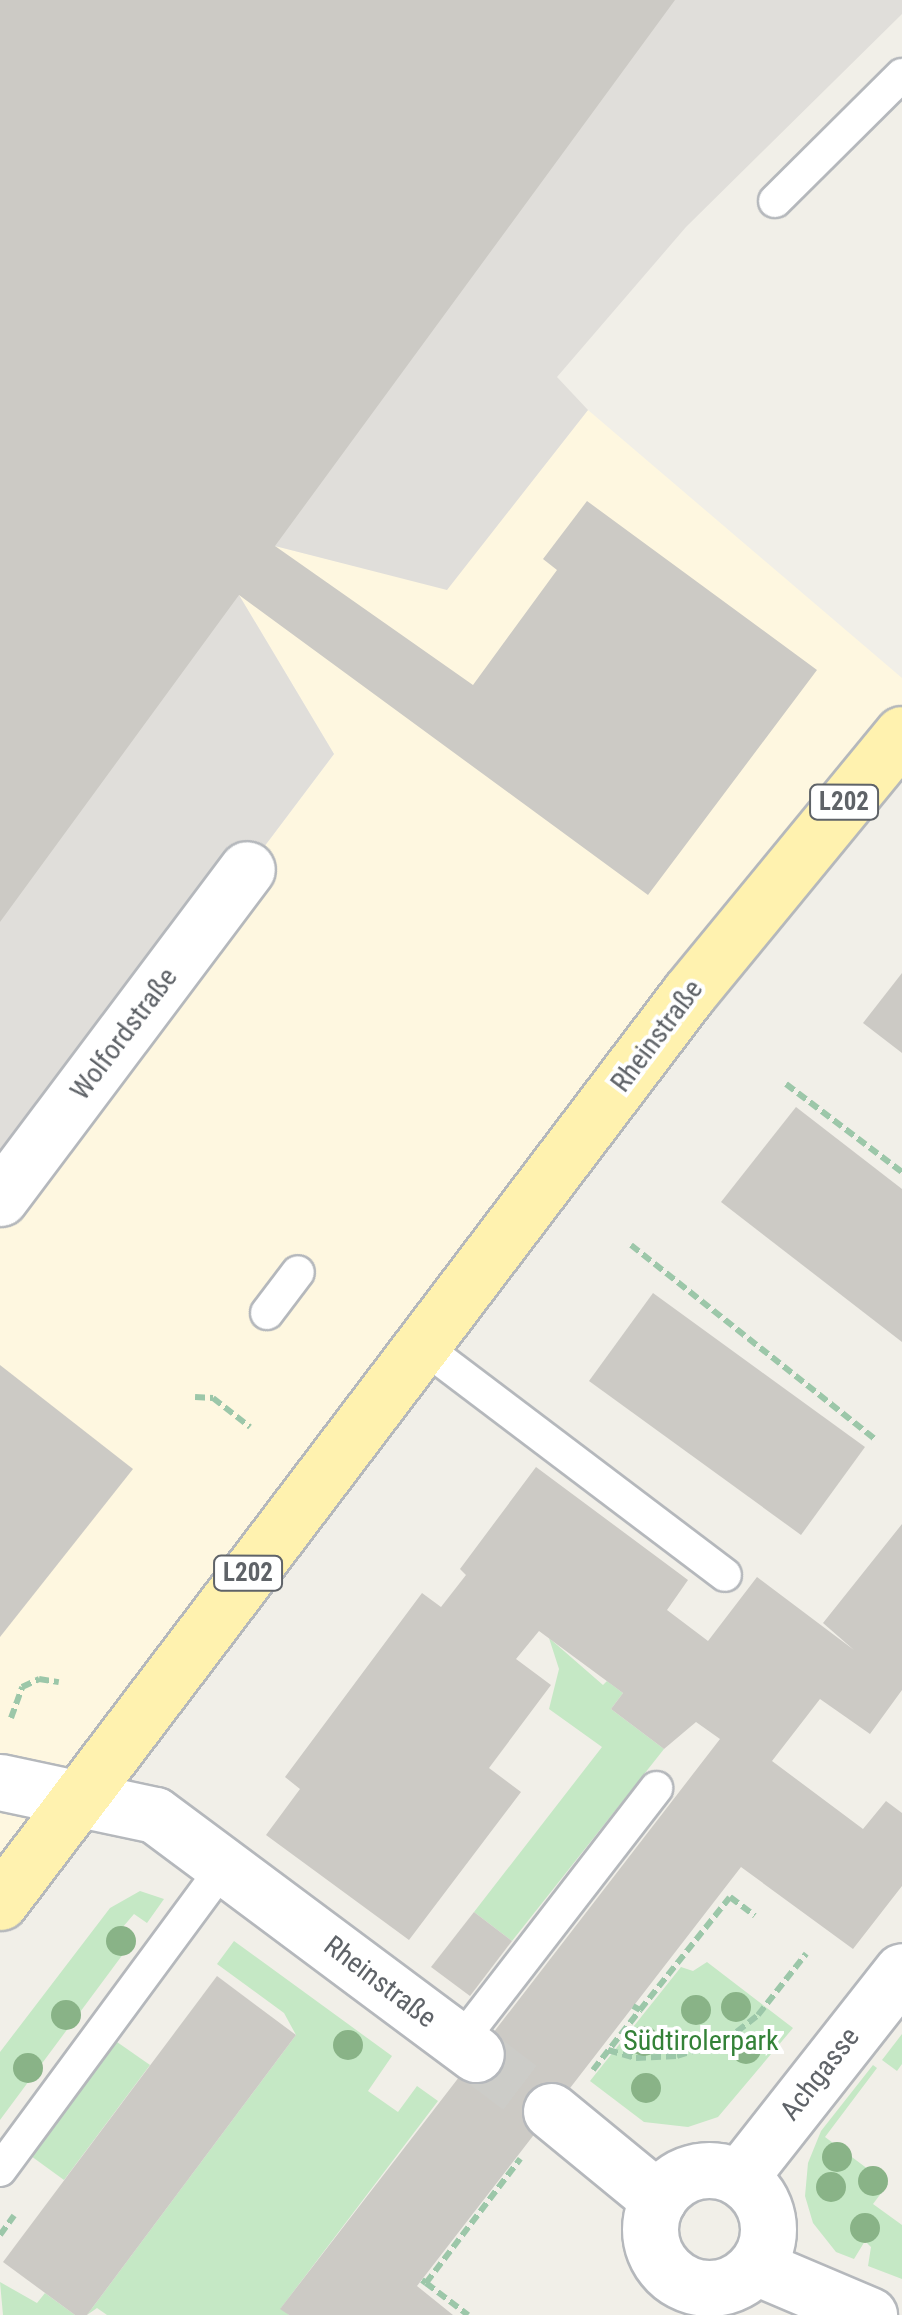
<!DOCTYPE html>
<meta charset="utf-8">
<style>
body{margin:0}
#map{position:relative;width:902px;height:2315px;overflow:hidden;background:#f1efe8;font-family:"Roboto Condensed",sans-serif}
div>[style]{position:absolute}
.commercial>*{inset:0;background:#fef7e0}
.industrial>*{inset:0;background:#e0deda}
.green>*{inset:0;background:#c5e8c5}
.building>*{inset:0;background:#cccac5}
.minor-tunnel>*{height:55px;margin-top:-27.5px;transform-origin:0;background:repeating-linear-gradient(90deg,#ccccc8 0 55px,transparent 0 83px)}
.path>*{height:6px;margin-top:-3px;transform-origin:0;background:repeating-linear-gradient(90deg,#9cc7a9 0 10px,transparent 0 15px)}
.roads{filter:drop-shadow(2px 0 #b5b8bc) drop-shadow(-2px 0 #b5b8bc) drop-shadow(0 2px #b5b8bc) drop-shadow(0 -2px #b5b8bc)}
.service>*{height:32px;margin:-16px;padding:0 16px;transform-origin:16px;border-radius:16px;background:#fff}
.minor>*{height:55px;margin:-27.5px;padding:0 27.5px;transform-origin:27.5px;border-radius:27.5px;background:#fff}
.minor>.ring{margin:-27.5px;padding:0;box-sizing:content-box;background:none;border:55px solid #fff;border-radius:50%}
.primary>*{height:55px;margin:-27.5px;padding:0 27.5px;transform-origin:27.5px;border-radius:27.5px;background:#fff2af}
.trees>*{width:30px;height:30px;margin:-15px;border-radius:50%;background:#89b387}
span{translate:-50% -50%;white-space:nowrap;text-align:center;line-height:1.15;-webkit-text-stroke:8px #fff;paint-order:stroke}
.shield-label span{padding:2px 8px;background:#fff;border:2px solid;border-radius:8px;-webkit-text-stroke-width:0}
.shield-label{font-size:25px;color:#5f6368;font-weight:700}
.street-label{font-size:28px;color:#5f6368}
.park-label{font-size:28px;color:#348238}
</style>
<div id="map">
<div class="commercial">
<i style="clip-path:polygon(588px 410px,902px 678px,902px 734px,0 1901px,0 1198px,334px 754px,239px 595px,275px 546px,447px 589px)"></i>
</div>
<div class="industrial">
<i style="clip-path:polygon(0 0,902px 0,902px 14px,686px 227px,557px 377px,588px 410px,447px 590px,275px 546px,239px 595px,334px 754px,0 1198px)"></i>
</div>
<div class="green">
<i style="clip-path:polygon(549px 1638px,603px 1685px,607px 1681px,623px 1693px,611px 1709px,664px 1749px,512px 1941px,474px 1912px,602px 1747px,549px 1709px,559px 1669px)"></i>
<i style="clip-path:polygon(140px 1891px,164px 1899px,147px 1923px,134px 1914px,122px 1928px,135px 1938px,0 2120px,0 2052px,110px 1908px)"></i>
<i style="clip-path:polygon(234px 1941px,392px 2056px,368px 2091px,398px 2112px,417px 2086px,438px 2101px,281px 2308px,289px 2315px,107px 2315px,97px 2308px,87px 2315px,296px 2035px,284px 2013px,217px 1964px)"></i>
<i style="clip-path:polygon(707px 1962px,793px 2028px,718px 2117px,688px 2127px,644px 2122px,590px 2081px,681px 1967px,693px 1971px)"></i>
<i style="clip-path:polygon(902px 2034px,902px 2064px,897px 2071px,882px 2060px)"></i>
<i style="clip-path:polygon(117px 2042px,150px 2065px,64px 2180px,31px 2156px)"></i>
<i style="clip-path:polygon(873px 2065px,877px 2068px,825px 2137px,888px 2184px,873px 2204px,902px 2225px,902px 2279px,868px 2266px,871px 2247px,865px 2241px,854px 2259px,836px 2252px,813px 2223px,805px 2196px,808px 2163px,821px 2131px)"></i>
<i style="clip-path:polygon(0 2282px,37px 2303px,45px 2293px,75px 2315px,3px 2315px)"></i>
</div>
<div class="building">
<i style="clip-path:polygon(0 0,675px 0,275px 546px,473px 685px,557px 570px,543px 559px,587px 501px,817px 670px,648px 895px,239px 595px,0 922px)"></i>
<i style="clip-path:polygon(902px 973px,902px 1053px,863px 1023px)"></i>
<i style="clip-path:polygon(796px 1107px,902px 1189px,902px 1342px,721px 1202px)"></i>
<i style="clip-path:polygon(653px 1293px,865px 1447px,801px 1535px,589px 1381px)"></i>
<i style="clip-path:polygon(0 1365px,133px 1469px,0 1637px)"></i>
<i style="clip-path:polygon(536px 1467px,688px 1580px,667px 1610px,708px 1641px,757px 1577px,854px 1650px,823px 1623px,902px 1524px,902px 1690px,870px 1734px,820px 1699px,772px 1761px,863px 1829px,886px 1801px,902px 1813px,902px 1886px,853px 1949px,741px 1867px,417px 2286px,453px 2315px,289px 2315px,280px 2309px,720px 1739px,696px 1722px,664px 1749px,611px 1709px,623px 1693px,539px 1631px,516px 1659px,551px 1685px,489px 1768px,521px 1792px,409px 1940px,266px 1835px,300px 1789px,285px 1777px,422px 1593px,441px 1607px,466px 1575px,460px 1569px)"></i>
<i style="clip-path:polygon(474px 1912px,512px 1941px,470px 1996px,431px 1967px)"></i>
<i style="clip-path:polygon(217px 1976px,296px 2035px,87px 2315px,75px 2315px,3px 2262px)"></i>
</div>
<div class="minor-tunnel">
<i style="left:476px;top:2054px;width:94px;rotate:37.2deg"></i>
</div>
<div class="path">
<i style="left:786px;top:1084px;width:146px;rotate:37.2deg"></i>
<i style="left:631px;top:1245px;width:313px;rotate:38.5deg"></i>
<i style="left:195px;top:1397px;width:18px;rotate:3deg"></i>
<i style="left:213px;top:1398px;width:47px;rotate:38.1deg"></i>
<i style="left:11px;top:1718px;width:33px;rotate:-70deg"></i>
<i style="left:22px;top:1687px;width:19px;rotate:-25deg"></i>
<i style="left:39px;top:1679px;width:20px;rotate:9deg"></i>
<i style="left:640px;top:2010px;width:144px;rotate:-51.5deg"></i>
<i style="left:730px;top:1897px;width:31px;rotate:37deg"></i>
<i style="left:608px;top:2050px;width:29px;rotate:16deg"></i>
<i style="left:636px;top:2058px;width:41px;rotate:-2.8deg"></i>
<i style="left:677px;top:2056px;width:50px;rotate:-17.4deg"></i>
<i style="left:725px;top:2041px;width:42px;rotate:-38.2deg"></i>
<i style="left:758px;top:2015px;width:78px;rotate:-51.8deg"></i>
<i style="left:593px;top:2070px;width:76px;rotate:-51.9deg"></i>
<i style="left:640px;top:2010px;width:8px;rotate:-150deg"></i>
<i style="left:0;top:2235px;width:24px;rotate:-54deg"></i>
<i style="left:422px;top:2280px;width:5px;rotate:37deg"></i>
<i style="left:426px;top:2283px;width:156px;rotate:-52.8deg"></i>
<i style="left:426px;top:2283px;width:53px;rotate:37.3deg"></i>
</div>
<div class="roads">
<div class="service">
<i style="left:775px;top:201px;width:179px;rotate:-44.8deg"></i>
<i style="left:267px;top:1313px;width:51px;rotate:-52.9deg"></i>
<i style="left:421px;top:1345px;width:381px;rotate:37.1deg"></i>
<i style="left:460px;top:2042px;width:321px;rotate:-52.3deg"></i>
<i style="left:0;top:2170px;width:378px;rotate:-53.6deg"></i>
</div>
<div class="minor">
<i style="left:0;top:1198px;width:411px;rotate:-53.1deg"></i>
<i style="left:0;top:1782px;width:158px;rotate:12deg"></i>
<i style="left:155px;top:1815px;width:400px;rotate:36.7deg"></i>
<i style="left:551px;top:2111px;width:139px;rotate:39.4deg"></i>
<i class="ring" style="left:650px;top:2170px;width:63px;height:63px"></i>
<i style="left:739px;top:2178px;width:263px;rotate:-51.8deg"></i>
<i style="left:756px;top:2267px;width:123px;rotate:23deg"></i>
</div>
<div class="primary">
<i style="left:0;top:1902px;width:1141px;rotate:-52.84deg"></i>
<i style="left:689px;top:993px;width:335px;rotate:-50.6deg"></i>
</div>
</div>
<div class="trees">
<i style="left:121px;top:1941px"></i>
<i style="left:736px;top:2007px"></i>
<i style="left:696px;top:2010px"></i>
<i style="left:66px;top:2015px"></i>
<i style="left:644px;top:2041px"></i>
<i style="left:348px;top:2045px"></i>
<i style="left:746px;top:2049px"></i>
<i style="left:28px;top:2068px"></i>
<i style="left:646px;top:2088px"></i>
<i style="left:837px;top:2157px"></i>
<i style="left:873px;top:2181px"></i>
<i style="left:831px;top:2187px"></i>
<i style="left:865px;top:2228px"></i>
</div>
<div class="shield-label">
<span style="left:844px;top:802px">L202</span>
<span style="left:248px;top:1573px">L202</span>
</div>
<div class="street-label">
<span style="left:124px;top:1034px;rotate:-53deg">Wolfordstraße</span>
<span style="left:657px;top:1036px;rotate:-53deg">Rheinstraße</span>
<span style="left:380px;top:1982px;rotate:37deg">Rheinstraße</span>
<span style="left:820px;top:2074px;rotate:-52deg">Achgasse</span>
</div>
<div class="park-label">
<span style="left:701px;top:2041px">Südtirolerpark</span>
</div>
</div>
